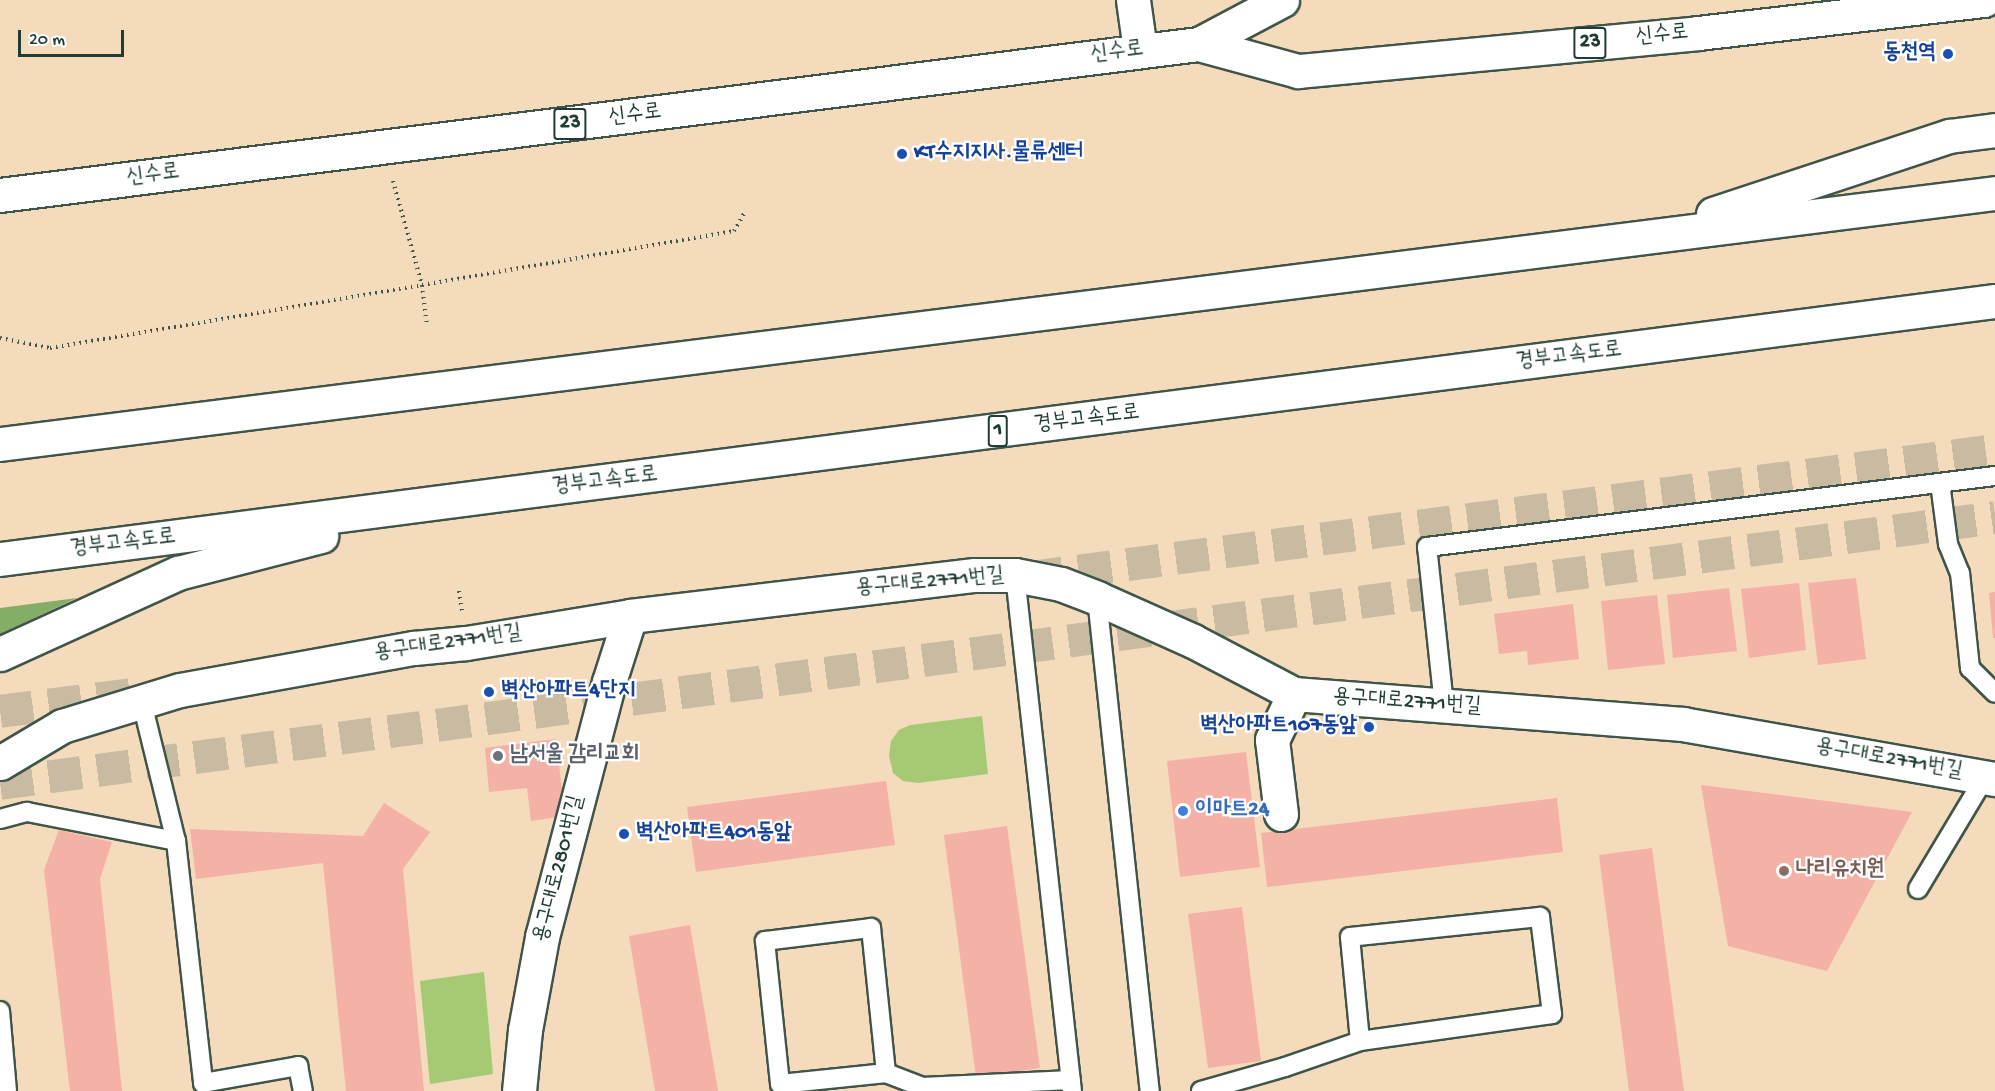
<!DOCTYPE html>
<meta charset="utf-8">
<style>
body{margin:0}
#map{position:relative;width:1995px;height:1091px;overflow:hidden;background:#f3dbbc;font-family:"Gochi Hand","Poor Story",sans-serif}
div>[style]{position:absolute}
.green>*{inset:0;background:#a6ca74}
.forest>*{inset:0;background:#84ae66}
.building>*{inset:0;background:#f4b1a6}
.highway-tunnel>*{height:33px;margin-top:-16.5px;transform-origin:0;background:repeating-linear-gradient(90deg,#c9bba1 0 33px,transparent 0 49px)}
.path>*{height:4px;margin-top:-2px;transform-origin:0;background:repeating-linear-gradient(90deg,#3f5548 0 1.5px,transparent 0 6px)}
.roads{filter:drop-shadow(2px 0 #3f5548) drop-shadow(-2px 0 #3f5548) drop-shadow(0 2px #3f5548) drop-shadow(0 -2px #3f5548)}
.lane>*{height:18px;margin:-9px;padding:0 9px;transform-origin:9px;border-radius:9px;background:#fff}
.street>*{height:33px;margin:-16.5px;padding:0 16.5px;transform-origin:16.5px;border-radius:16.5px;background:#fff}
.secondary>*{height:33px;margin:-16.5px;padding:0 16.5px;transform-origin:16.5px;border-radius:16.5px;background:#fff}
.primary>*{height:33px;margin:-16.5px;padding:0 16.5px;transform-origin:16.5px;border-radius:16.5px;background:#fff}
.highway>*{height:33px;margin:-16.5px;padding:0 16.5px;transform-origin:16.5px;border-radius:16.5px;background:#fff}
.dots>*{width:16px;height:16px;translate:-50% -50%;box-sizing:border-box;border:3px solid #fff;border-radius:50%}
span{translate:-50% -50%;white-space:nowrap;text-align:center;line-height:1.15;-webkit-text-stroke:4.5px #fff;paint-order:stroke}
.shield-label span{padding:2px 4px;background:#fff;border:2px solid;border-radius:4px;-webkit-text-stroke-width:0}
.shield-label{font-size:21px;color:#1f3d34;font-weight:700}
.street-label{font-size:22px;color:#1f3d34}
.transit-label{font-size:22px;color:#164399;font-weight:700}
.right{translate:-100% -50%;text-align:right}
.left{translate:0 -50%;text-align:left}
.worship-label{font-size:22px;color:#5b616d;font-weight:700}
.shop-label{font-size:22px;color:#366cbe;font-weight:700}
.education-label{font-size:22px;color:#785e54;font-weight:700}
.scale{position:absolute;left:18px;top:30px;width:106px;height:27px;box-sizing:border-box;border:3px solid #1f3d34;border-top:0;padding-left:8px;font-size:18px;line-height:21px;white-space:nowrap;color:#1f3d34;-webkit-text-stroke:4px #fff;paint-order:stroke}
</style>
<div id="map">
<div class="green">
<i style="clip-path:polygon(982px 716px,988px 774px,918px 783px,903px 781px,893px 773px,889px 756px,891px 741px,899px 730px,910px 725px)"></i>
<i style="clip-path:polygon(484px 972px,493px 1074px,430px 1084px,420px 981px)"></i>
</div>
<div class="forest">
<i style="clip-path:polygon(77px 598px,0 634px,0 608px)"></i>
</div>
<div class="building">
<i style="clip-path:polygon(1856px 578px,1866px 659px,1818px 665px,1808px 583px)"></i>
<i style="clip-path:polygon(1799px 583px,1806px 650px,1749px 658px,1741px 589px)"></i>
<i style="clip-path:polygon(1729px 588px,1737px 651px,1673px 658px,1667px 595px)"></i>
<i style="clip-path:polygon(1995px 592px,1995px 638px,1993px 638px,1989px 593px)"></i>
<i style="clip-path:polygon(1657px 595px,1665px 664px,1608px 670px,1601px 601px)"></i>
<i style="clip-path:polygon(1573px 604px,1579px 659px,1528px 665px,1527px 651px,1499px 654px,1494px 614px)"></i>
<i style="clip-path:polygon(556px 739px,565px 816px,531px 821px,527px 788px,489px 792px,485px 748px)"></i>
<i style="clip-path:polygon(1246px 752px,1260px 867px,1180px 877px,1167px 761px)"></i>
<i style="clip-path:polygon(886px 781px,895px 845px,696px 872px,687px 807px)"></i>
<i style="clip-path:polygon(1701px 785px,1912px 812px,1827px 971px,1728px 946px)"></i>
<i style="clip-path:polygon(1557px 798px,1563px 852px,1267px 887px,1261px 833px)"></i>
<i style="clip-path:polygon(384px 803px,430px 832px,403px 869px,424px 1091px,346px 1091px,323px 863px,196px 879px,190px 829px,363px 836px)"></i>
<i style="clip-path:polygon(1007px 826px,1040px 1068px,976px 1077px,944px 835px)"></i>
<i style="clip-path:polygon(59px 830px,112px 842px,100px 879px,122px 1091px,70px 1091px,44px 870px)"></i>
<i style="clip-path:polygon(1652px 848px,1684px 1091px,1629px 1091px,1599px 855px)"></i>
<i style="clip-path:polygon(1242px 907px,1261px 1061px,1208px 1068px,1188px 914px)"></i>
<i style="clip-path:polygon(690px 925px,718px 1091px,655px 1091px,629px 936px)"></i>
</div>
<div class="highway-tunnel">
<i style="left:1030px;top:577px;width:973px;rotate:-7.5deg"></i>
<i style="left:0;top:711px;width:141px;rotate:-7.3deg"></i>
<i style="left:0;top:783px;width:2013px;rotate:-7.59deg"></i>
</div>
<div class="path">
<i style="left:393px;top:181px;width:108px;rotate:74.4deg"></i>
<i style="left:422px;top:285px;width:39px;rotate:83deg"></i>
<i style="left:0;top:338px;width:51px;rotate:11.3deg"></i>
<i style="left:50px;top:348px;width:377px;rotate:-9.6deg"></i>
<i style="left:422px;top:285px;width:317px;rotate:-9.8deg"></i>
<i style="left:734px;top:231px;width:22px;rotate:-60deg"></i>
<i style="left:459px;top:591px;width:20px;rotate:81deg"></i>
</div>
<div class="roads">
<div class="lane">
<i style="left:1940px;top:483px;width:62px;rotate:82.5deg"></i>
<i style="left:1948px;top:544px;width:31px;rotate:68deg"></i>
<i style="left:1960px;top:573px;width:96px;rotate:84deg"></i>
<i style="left:1970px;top:668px;width:35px;rotate:45deg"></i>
<i style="left:1015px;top:575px;width:519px;rotate:83.7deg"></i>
<i style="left:1097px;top:598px;width:496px;rotate:83.9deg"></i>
<i style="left:142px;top:703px;width:142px;rotate:76.2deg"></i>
<i style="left:176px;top:841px;width:244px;rotate:83.6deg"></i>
<i style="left:203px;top:1083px;width:97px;rotate:-10.1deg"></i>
<i style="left:298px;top:1066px;width:25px;rotate:79deg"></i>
<i style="left:1444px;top:705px;width:159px;rotate:-96.1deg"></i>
<i style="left:1427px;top:547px;width:572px;rotate:-7.13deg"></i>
<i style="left:0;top:819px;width:28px;rotate:-15deg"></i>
<i style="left:27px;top:812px;width:152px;rotate:11deg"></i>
<i style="left:1918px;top:889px;width:131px;rotate:-59.1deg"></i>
<i style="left:0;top:1011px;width:80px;rotate:85deg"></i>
<i style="left:886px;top:1073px;width:146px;rotate:-95.9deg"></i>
<i style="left:871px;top:928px;width:107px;rotate:173deg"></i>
<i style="left:765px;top:941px;width:144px;rotate:84deg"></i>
<i style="left:780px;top:1084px;width:107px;rotate:-5.9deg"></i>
<i style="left:886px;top:1073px;width:39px;rotate:21deg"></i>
<i style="left:922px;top:1087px;width:149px;rotate:-2.7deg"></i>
<i style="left:1201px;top:1091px;width:87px;rotate:-15.9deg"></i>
<i style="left:1285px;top:1067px;width:79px;rotate:-19.1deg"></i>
<i style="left:1360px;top:1041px;width:194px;rotate:-8deg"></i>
<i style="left:1552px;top:1014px;width:98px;rotate:-97.1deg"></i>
<i style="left:1540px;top:917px;width:191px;rotate:174deg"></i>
<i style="left:1350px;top:937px;width:104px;rotate:84.5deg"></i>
</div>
<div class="street">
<i style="left:1281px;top:814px;width:75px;rotate:-96.9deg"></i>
<i style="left:1272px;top:740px;width:51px;rotate:-64.4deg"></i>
</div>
<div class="secondary">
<i style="left:1133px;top:0;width:50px;rotate:82deg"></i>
<i style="left:0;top:763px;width:72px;rotate:-30.8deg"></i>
<i style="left:62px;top:726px;width:123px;rotate:-17deg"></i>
<i style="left:180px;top:690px;width:238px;rotate:-10.2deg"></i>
<i style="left:414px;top:648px;width:52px;rotate:-5.5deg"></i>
<i style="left:466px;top:643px;width:166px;rotate:-9.3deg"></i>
<i style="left:630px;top:616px;width:347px;rotate:-6.8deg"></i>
<i style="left:975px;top:575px;width:40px"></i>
<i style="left:1015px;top:575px;width:47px;rotate:11.1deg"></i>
<i style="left:1061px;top:584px;width:39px;rotate:21deg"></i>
<i style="left:1097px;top:598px;width:105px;rotate:24.1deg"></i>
<i style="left:1193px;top:641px;width:114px;rotate:27.7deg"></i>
<i style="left:1294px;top:694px;width:390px;rotate:4.4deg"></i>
<i style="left:1683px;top:724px;width:317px;rotate:10deg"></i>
<i style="left:519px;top:1091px;width:61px;rotate:-84.4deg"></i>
<i style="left:525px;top:1030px;width:95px;rotate:-79.6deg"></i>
<i style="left:542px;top:937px;width:264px;rotate:-75.3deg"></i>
<i style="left:609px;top:682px;width:69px;rotate:-72.3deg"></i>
</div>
<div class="primary">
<i style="left:1199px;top:44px;width:103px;rotate:15.3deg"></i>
<i style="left:1298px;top:71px;width:402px;rotate:-5.4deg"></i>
<i style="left:1698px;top:33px;width:288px;rotate:-6.6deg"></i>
<i style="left:0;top:195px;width:1208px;rotate:-7.18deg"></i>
<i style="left:1199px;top:44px;width:94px;rotate:-27.9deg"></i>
</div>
<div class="highway">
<i style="left:1713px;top:214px;width:249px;rotate:-18.3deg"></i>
<i style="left:1949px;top:136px;width:46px;rotate:-7.4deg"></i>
<i style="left:0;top:444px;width:2011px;rotate:-7.17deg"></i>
<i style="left:0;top:559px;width:2012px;rotate:-7.37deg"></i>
<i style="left:0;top:654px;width:196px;rotate:-24.5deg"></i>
<i style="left:178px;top:573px;width:148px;rotate:-14.5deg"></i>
</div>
</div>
<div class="dots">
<i style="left:1948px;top:54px;background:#1a4fb4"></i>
<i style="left:902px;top:154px;background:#1a4fb4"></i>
<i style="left:489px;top:692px;background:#1a4fb4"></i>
<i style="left:1369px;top:727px;background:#1a4fb4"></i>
<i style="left:498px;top:756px;background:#6b7280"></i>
<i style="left:1183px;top:811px;background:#3f7fe0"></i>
<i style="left:624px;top:834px;background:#1a4fb4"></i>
<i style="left:1784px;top:871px;background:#8d6e63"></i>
</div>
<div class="shield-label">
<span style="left:1590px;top:43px">23</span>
<span style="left:570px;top:124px">23</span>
<span style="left:998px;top:431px">1</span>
</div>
<div class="street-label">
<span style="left:1662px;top:36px;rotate:-6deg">신수로</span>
<span style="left:1117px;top:53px;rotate:-7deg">신수로</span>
<span style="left:635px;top:116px;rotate:-7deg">신수로</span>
<span style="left:153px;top:176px;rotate:-7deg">신수로</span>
<span style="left:1569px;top:357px;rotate:-7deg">경부고속도로</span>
<span style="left:1087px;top:420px;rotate:-7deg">경부고속도로</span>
<span style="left:605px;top:482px;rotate:-7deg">경부고속도로</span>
<span style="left:123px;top:544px;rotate:-7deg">경부고속도로</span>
<span style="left:930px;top:583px;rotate:-5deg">용구대로2771번길</span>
<span style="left:448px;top:644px;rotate:-8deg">용구대로2771번길</span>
<span style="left:1407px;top:703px;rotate:4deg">용구대로2771번길</span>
<span style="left:1889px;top:760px;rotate:10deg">용구대로2771번길</span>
<span style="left:560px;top:869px;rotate:-76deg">용구대로2801번길</span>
</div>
<div class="transit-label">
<span class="right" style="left:1936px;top:54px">동천역</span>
<span class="left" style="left:914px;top:154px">KT수지지사.물류센터</span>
<span class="left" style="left:501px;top:692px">벽산아파트4단지</span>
<span class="right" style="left:1357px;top:727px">벽산아파트107동앞</span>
<span class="left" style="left:636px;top:834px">벽산아파트401동앞</span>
</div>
<div class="worship-label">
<span class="left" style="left:510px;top:756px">남서울 감리교회</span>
</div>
<div class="shop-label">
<span class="left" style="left:1195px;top:811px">이마트24</span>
</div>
<div class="education-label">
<span class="left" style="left:1796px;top:871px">나리유치원</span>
</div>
<div class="scale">20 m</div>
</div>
